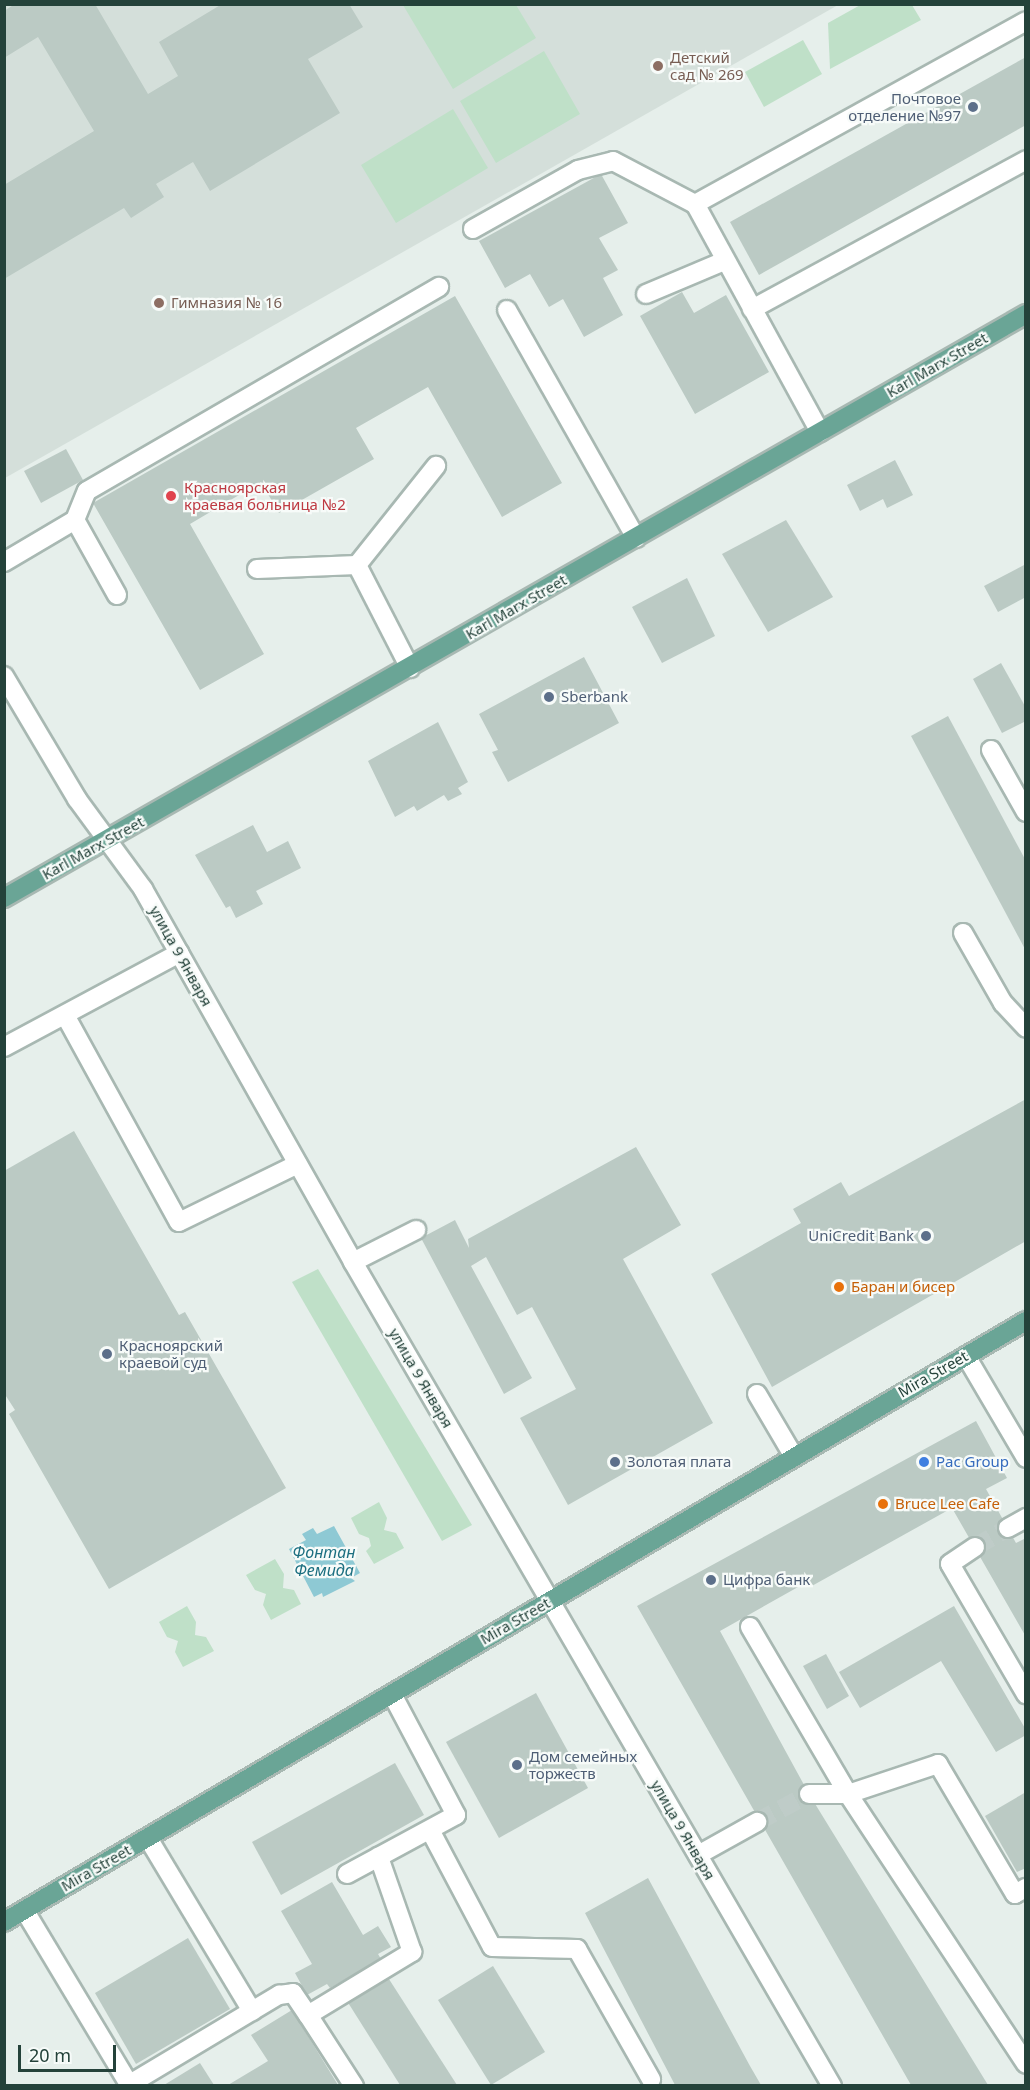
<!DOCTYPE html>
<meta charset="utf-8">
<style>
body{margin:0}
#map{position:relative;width:1030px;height:2090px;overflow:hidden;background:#e6efeb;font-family:"Noto Sans",sans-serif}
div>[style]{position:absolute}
.built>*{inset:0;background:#d4dfda}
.green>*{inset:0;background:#bfe0c8}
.water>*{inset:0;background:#8ec9d4}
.building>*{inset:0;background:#bbcac4}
.minor-tunnel>*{height:18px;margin-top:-9px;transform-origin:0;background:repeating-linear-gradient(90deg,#bfccc8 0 18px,transparent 0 27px)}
.roads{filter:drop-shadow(2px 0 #a8b8b2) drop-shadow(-2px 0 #a8b8b2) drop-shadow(0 2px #a8b8b2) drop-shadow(0 -2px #a8b8b2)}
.minor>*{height:18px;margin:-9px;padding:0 9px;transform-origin:9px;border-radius:9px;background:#fff}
.major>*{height:18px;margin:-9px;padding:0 9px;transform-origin:9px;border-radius:9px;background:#6aa596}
.dots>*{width:16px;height:16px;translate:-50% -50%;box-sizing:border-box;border:3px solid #f7fbf9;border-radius:50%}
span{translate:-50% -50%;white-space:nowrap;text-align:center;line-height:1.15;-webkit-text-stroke:4.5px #f7fbf9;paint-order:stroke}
.education-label{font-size:15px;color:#785e54}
.left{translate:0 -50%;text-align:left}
.service-label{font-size:15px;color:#4e5e75}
.right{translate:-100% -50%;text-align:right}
.street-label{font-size:15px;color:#24423a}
.health-label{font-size:15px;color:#be3a42}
.food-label{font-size:15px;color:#c56008}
.shop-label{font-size:15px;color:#366cbe}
.water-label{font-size:16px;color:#1c6f80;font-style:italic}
.frame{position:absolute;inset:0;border:6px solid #24423a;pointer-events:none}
.scale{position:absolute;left:18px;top:2045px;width:98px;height:27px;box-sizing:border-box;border:3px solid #24423a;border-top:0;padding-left:8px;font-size:18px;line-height:21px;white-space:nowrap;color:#24423a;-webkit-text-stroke:4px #f7fbf9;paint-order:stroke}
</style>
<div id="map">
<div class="built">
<i style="clip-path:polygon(5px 5px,838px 5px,5px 478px)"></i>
</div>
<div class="green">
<i style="clip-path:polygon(862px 4px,912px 5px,921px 20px,830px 69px,828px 23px)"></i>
<i style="clip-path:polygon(403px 5px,516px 5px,536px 38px,453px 89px)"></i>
<i style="clip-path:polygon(803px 40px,822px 74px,764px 107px,745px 72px)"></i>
<i style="clip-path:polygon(544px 51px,580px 114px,496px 163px,460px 101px)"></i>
<i style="clip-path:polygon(453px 109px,488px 168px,396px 223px,361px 165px)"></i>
<i style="clip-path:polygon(318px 1269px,472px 1525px,442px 1541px,292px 1282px)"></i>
<i style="clip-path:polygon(379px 1502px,387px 1518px,384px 1530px,396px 1533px,404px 1548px,374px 1564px,366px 1551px,371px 1546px,369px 1538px,359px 1534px,351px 1518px)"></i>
<i style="clip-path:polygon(275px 1559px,284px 1574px,283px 1588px,294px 1590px,301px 1604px,271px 1620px,263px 1605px,266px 1594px,255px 1590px,246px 1575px)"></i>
<i style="clip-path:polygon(187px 1606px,196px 1622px,195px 1635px,206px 1637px,214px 1651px,183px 1667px,175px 1652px,178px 1641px,167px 1637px,159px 1622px)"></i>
</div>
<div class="water">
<i style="clip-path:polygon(334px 1526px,360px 1573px,351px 1578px,355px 1581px,323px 1597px,322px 1593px,314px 1597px,289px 1549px,306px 1540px,302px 1534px,313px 1528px,317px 1534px)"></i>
</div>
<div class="building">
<i style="clip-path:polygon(15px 4px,95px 4px,148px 94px,178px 76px,159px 42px,222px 4px,349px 4px,363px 27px,308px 59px,340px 113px,210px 191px,193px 162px,156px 184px,164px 197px,131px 218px,124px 208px,4px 279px,4px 185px,94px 131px,38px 37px,4px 58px,4px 11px)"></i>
<i style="clip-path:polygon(1026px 57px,1026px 125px,759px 275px,730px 222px)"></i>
<i style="clip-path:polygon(601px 174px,628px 223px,599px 238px,618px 270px,603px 278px,623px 315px,584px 337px,563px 299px,549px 307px,530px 274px,505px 288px,479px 241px)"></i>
<i style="clip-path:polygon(682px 292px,694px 313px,726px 295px,769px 372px,695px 414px,640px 316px)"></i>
<i style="clip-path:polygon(455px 296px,562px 483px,502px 517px,428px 387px,356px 428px,374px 459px,279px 513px,261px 482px,190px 524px,264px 654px,200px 690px,93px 503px)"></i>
<i style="clip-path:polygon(66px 449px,83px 480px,41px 503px,24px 471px)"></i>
<i style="clip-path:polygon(895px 460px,913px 495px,887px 508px,883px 499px,860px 511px,847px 485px)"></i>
<i style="clip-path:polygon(786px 520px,833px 597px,768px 632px,722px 554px)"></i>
<i style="clip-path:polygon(1026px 564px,1026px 597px,998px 612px,984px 586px)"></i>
<i style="clip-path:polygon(687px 578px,715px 636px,662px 663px,632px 607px)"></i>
<i style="clip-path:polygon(584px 657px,619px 723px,508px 782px,492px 752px,498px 750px,479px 714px)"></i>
<i style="clip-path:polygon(1001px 663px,1026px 708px,1026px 721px,1002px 733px,973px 679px)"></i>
<i style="clip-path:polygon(948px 716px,1026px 861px,1026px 951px,911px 736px)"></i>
<i style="clip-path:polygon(438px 722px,468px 782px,458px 788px,462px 794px,448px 801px,444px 795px,417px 811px,414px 806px,395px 817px,368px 761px)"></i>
<i style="clip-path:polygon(253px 825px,267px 852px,288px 841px,301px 868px,256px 891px,263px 904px,236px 918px,230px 906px,226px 908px,195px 855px)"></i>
<i style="clip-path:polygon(1026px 1099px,1026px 1241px,772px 1387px,711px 1274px,801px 1223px,793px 1209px,841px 1182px,849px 1196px)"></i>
<i style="clip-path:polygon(74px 1131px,179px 1315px,185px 1312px,286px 1488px,109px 1589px,9px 1414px,15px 1410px,4px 1393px,4px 1171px)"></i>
<i style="clip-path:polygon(636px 1147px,681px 1225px,623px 1259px,713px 1423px,568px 1505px,520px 1418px,576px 1389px,532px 1307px,517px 1315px,486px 1257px,471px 1266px,532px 1378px,504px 1394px,421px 1238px,455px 1220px,469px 1248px,468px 1239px)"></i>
<i style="clip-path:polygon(976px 1421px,1007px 1478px,986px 1489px,1016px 1543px,1026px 1538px,1026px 1637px,952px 1508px,810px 1587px,807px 1582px,720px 1631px,809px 1794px,988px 2085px,911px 2085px,637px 1606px)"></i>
<i style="clip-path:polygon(954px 1606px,1026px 1730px,1026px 1735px,996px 1752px,941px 1661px,860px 1708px,839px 1672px)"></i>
<i style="clip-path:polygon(826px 1654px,849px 1696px,827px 1709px,803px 1666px)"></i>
<i style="clip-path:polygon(536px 1693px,588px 1788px,499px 1838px,446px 1742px)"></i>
<i style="clip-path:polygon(395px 1763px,424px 1815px,281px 1895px,252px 1842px)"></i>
<i style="clip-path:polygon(1026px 1792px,1026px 1868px,1017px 1872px,985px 1816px)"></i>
<i style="clip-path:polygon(648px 1878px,750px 2066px,761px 2085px,675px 2085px,585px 1913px)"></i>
<i style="clip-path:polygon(332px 1882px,363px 1935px,378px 1926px,391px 1947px,378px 1954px,381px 1959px,330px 1988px,327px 1984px,307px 1995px,295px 1973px,312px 1964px,281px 1911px)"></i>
<i style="clip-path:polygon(188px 1938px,230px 2009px,136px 2064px,95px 1993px)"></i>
<i style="clip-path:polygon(493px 1966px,545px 2052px,491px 2085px,438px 2000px)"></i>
<i style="clip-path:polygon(387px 1976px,457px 2085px,400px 2085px,347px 2001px)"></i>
<i style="clip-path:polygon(292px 2010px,338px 2085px,228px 2085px,268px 2061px,251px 2035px)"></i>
<i style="clip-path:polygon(200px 2063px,214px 2085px,164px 2085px)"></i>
</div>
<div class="minor-tunnel">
<i style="left:975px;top:1547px;width:38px;rotate:-30deg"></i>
<i style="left:757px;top:1822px;width:59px;rotate:-28.3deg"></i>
</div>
<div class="roads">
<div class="minor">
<i style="left:473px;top:229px;width:120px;rotate:-29.3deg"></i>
<i style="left:578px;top:170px;width:36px;rotate:-14deg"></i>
<i style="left:613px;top:161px;width:93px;rotate:27.7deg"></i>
<i style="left:646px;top:294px;width:85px;rotate:-22.9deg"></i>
<i style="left:752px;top:309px;width:312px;rotate:-28.5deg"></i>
<i style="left:507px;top:310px;width:262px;rotate:60.5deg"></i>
<i style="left:820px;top:432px;width:260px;rotate:-118.7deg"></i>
<i style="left:695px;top:204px;width:378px;rotate:-28.9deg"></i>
<i style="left:4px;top:562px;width:82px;rotate:-30.6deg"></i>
<i style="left:357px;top:565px;width:127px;rotate:-51.4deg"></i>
<i style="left:257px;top:569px;width:100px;rotate:-2.3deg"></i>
<i style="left:357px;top:565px;width:116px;rotate:62.8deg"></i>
<i style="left:117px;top:595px;width:86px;rotate:-119.2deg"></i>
<i style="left:75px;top:520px;width:31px;rotate:-68deg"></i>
<i style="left:87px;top:491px;width:407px;rotate:-30.1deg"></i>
<i style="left:4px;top:676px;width:143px;rotate:59.3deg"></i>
<i style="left:77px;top:799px;width:112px;rotate:53.7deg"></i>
<i style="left:143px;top:889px;width:428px;rotate:60.6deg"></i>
<i style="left:353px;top:1262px;width:953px;rotate:59.83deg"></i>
<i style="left:991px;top:750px;width:71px;rotate:60.6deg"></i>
<i style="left:963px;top:933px;width:81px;rotate:60.3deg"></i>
<i style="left:1003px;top:1003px;width:34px;rotate:47deg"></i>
<i style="left:65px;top:1015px;width:236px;rotate:61.2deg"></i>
<i style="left:179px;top:1222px;width:132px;rotate:-26deg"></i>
<i style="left:4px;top:1047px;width:199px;rotate:-28.2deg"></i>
<i style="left:353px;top:1262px;width:71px;rotate:-26.9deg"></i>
<i style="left:966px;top:1356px;width:118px;rotate:59.5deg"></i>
<i style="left:757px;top:1394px;width:71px;rotate:59.5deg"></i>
<i style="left:1008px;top:1528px;width:21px;rotate:-29deg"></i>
<i style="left:975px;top:1547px;width:30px;rotate:146deg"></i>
<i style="left:950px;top:1564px;width:151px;rotate:59.7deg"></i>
<i style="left:750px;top:1627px;width:194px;rotate:59.6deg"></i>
<i style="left:848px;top:1794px;width:323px;rotate:56.6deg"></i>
<i style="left:809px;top:1794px;width:39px"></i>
<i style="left:848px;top:1794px;width:95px;rotate:-18.4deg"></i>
<i style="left:938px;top:1764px;width:151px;rotate:59.4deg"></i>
<i style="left:1015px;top:1894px;width:13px;rotate:-29deg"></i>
<i style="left:430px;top:1830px;width:132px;rotate:62.1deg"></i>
<i style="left:492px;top:1947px;width:85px;rotate:1.3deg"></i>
<i style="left:577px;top:1949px;width:150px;rotate:60.4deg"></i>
<i style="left:148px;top:1838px;width:202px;rotate:59deg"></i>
<i style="left:698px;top:1855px;width:68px;rotate:-29.2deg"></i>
<i style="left:347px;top:1874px;width:124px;rotate:-28.4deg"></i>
<i style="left:456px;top:1815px;width:137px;rotate:-117.9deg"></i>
<i style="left:25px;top:1911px;width:204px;rotate:59deg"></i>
<i style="left:308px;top:2015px;width:85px;rotate:57.1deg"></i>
<i style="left:130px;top:2084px;width:174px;rotate:-30.9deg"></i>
<i style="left:279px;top:1995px;width:14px;rotate:-8deg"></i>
<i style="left:293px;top:1993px;width:27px;rotate:56deg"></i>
<i style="left:308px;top:2015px;width:122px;rotate:-31.2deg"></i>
<i style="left:412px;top:1952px;width:101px;rotate:-109.2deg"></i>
</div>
<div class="major">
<i style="left:4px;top:898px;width:1177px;rotate:-29.74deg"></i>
<i style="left:4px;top:1922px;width:1186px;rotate:-30.46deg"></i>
</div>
</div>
<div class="dots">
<i style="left:658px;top:66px;background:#8d6e63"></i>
<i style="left:973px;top:107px;background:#5c6f8a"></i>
<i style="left:159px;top:303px;background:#8d6e63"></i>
<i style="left:171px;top:496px;background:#e0444e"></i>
<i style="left:549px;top:697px;background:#5c6f8a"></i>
<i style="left:926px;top:1236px;background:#5c6f8a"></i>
<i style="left:839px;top:1287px;background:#e8710a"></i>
<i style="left:107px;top:1354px;background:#5c6f8a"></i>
<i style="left:615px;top:1462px;background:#5c6f8a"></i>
<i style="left:924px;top:1462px;background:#3f7fe0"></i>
<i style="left:883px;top:1504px;background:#e8710a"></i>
<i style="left:711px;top:1580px;background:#5c6f8a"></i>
<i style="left:517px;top:1765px;background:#5c6f8a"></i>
</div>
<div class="education-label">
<span class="left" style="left:670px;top:66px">Детский<br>сад № 269</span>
<span class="left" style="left:171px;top:303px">Гимназия № 16</span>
</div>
<div class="service-label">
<span class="right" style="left:961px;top:107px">Почтовое<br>отделение №97</span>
<span class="left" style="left:561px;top:697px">Sberbank</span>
<span class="right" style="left:914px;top:1236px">UniCredit Bank</span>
<span class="left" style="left:119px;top:1354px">Красноярский<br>краевой суд</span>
<span class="left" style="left:627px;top:1462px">Золотая плата</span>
<span class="left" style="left:723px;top:1580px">Цифра банк</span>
<span class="left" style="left:529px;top:1765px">Дом семейных<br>торжеств</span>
</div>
<div class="street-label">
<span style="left:937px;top:365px;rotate:-30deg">Karl Marx Street</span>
<span style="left:516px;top:607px;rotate:-30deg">Karl Marx Street</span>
<span style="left:93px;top:848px;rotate:-29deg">Karl Marx Street</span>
<span style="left:181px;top:956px;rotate:61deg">улица 9 Января</span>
<span style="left:933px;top:1374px;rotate:-30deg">Mira Street</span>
<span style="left:421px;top:1378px;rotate:60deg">улица 9 Января</span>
<span style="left:515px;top:1621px;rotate:-30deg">Mira Street</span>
<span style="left:683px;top:1830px;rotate:60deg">улица 9 Января</span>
<span style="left:96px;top:1868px;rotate:-30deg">Mira Street</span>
</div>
<div class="health-label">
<span class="left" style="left:184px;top:496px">Красноярская<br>краевая больница №2</span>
</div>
<div class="food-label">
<span class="left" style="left:851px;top:1287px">Баран и бисер</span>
<span class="left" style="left:895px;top:1504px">Bruce Lee Cafe</span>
</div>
<div class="shop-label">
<span class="left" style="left:936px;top:1462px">Pac Group</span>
</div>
<div class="water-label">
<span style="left:324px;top:1561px">Фонтан<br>Фемида</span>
</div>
<div class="frame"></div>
<div class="scale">20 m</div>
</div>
